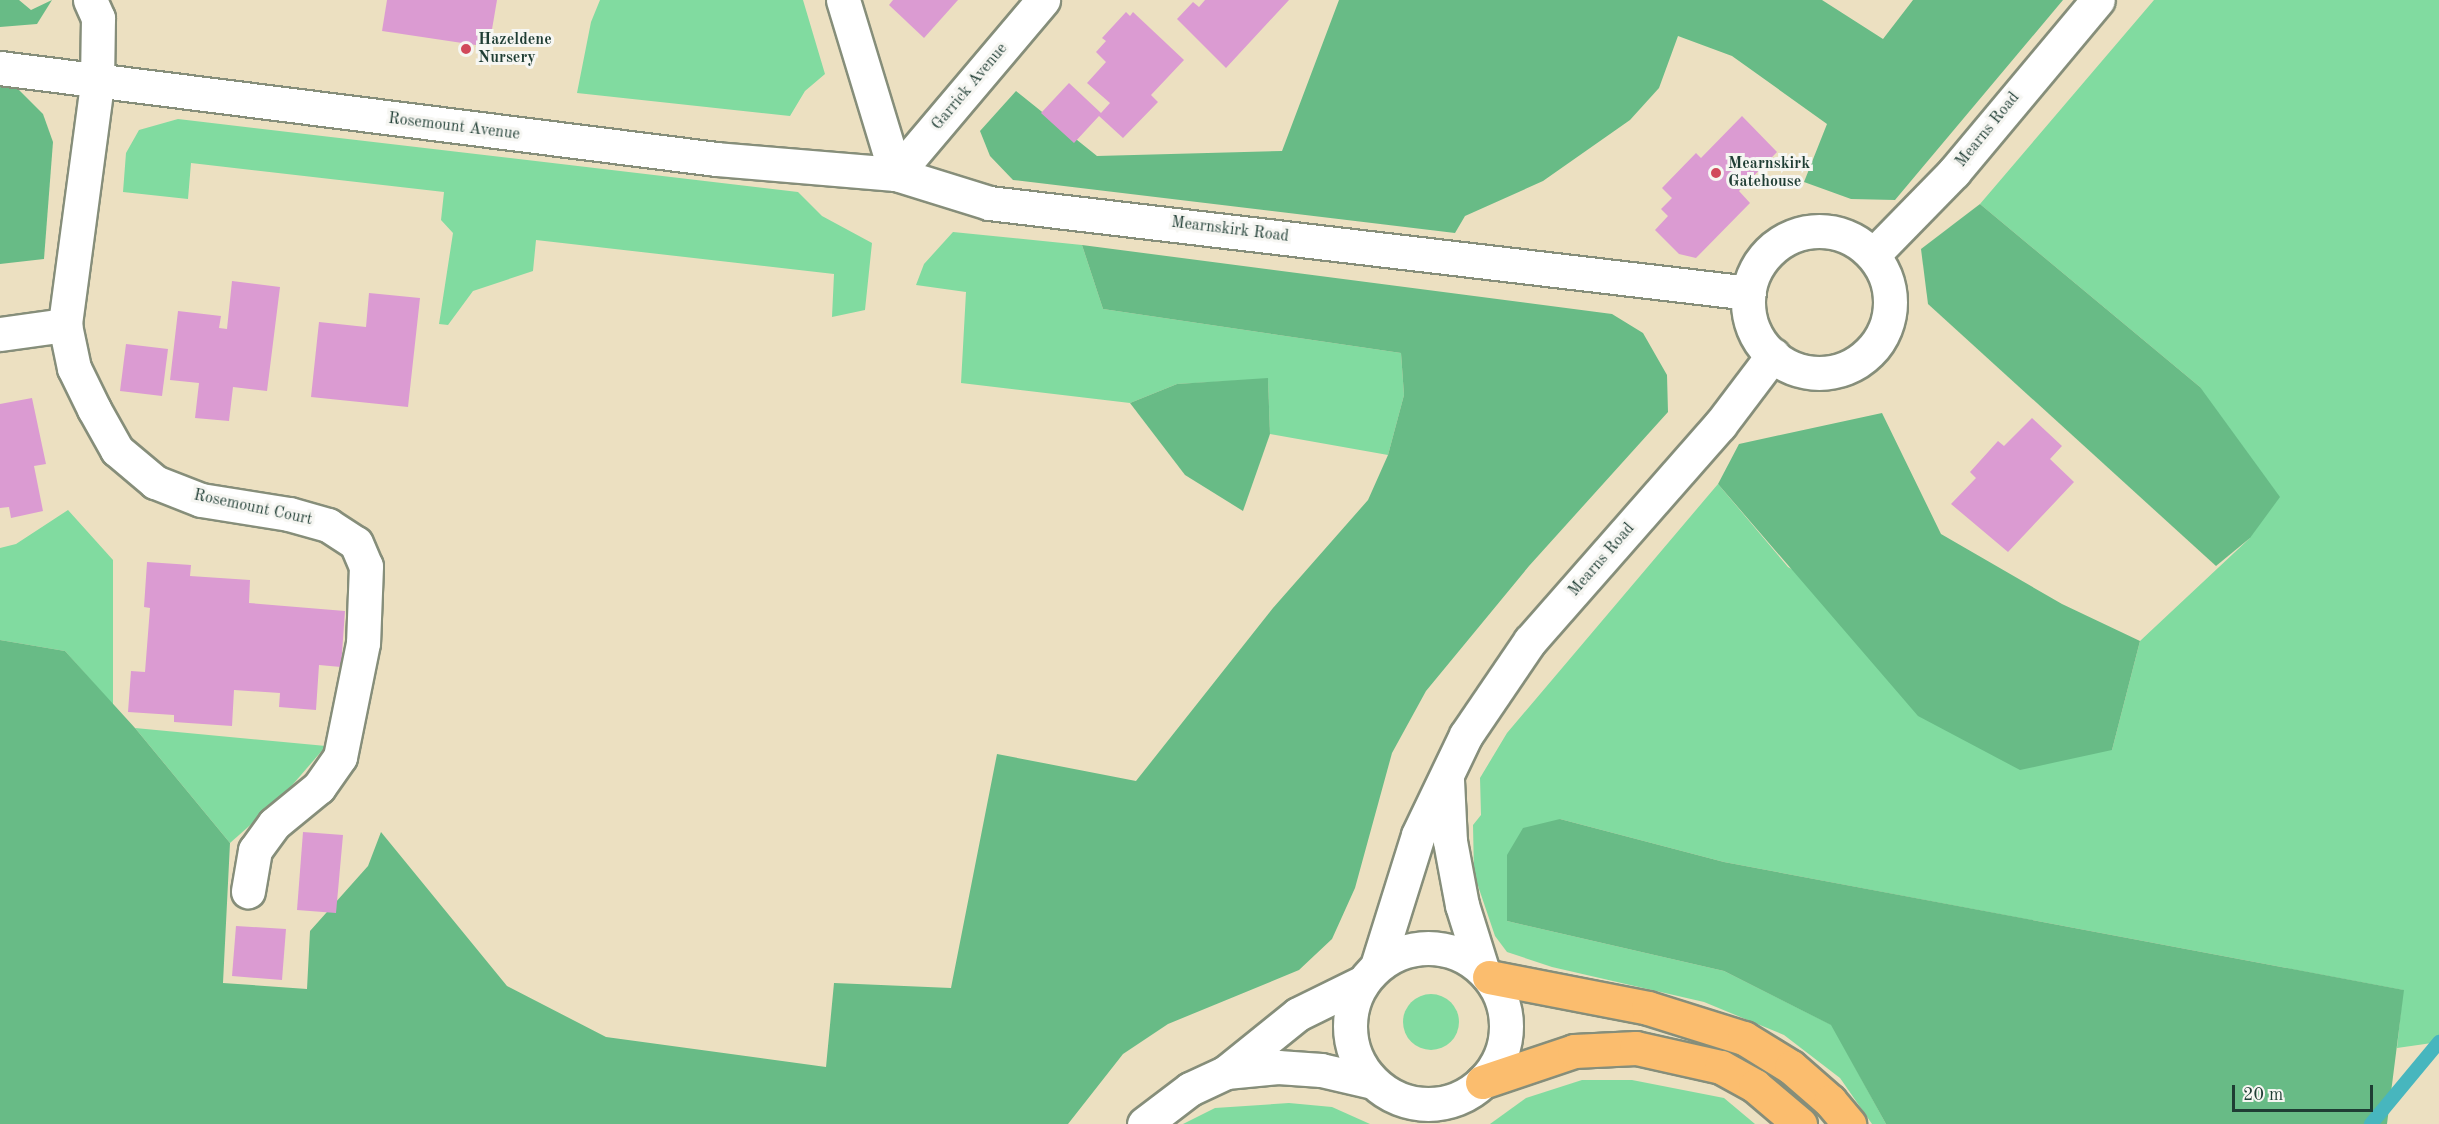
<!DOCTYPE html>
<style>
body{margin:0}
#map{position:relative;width:2439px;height:1124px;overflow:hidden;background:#ece0c1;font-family:"Old Standard TT",serif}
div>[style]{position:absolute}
.green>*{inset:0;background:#81dba0}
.round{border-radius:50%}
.forest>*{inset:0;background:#68bb86}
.stream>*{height:14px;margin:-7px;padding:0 7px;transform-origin:7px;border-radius:7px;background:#47b6be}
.building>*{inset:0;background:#db9bd2}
.roads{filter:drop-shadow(2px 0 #868e7a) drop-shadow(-2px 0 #868e7a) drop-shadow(0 2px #868e7a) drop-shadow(0 -2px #868e7a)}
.minor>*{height:33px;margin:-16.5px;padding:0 16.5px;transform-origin:16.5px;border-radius:16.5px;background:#fff}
.tertiary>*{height:33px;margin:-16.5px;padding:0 16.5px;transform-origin:16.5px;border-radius:16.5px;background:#fff}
.tertiary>.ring{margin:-16.5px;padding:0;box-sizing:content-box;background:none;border:33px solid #fff;border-radius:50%}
.trunk>*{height:33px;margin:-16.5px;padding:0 16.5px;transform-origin:16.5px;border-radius:16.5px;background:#fbbd6e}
.dots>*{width:16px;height:16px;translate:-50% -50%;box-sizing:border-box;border:3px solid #f6f6f2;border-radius:50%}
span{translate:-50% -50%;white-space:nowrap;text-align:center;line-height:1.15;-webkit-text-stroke:6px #f6f6f2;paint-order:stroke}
.poi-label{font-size:16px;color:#1f3d34;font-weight:700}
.left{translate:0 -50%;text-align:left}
.street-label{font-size:16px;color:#1f3d34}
.scale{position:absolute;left:2232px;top:1085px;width:141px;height:27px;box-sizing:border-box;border:3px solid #1f3d34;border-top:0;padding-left:8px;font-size:18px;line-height:21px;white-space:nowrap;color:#1f3d34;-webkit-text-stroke:4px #f6f6f2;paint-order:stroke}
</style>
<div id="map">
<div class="green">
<i style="clip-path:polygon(600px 0,803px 0,825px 74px,805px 91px,790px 116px,577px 93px,591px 22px)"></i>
<i style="clip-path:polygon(2154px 0,2439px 0,2439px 1042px,2397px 1048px,2403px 990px,1724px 862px,1560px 819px,1507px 921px,1724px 971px,1832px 1025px,1886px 1124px,1872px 1124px,1840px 1078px,1784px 1035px,1704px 1002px,1552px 967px,1507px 952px,1495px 936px,1474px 874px,1473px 825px,1481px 815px,1480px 778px,1507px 733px,1718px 484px,1788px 567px,2112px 750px,2140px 641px,2250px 538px,2200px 387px,1980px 204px)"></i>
<i style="clip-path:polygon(178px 119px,798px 192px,822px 216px,872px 243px,865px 310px,832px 317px,834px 274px,536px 240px,533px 271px,473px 291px,448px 325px,439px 324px,453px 233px,441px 220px,444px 192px,191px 163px,188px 199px,123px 192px,126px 153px,139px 130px)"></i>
<i style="clip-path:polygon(953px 232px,1082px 245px,1103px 309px,1401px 353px,1404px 395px,1388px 455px,1270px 434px,1268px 379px,1177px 384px,1130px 403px,961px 383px,966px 292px,916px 285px,924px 264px)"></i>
<i style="clip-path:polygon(68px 510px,113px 560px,113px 705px,65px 651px,0 640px,0 548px,16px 544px)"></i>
<i style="clip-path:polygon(135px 728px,326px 746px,282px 797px,230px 843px)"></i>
<i class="round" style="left:1403px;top:994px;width:56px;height:56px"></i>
<i style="clip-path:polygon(1582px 1080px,1632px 1080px,1724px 1098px,1755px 1124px,1490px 1124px,1526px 1098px)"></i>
<i style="clip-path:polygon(1289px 1103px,1332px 1107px,1370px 1124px,1183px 1124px,1215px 1108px)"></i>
</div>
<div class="forest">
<i style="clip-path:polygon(0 0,19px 0,31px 10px,52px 0,37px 24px,0 27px)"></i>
<i style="clip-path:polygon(1339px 0,1822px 0,1883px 39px,1913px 0,2063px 0,1895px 200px,1851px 199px,1804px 182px,1827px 124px,1732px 56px,1678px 36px,1659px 88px,1630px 120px,1543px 181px,1465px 216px,1455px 233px,1013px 180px,990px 156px,980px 131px,1016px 91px,1097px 156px,1282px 151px)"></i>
<i style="clip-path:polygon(0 87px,17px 88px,43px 114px,53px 142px,44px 259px,0 264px)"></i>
<i style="clip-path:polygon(1980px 204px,2200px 387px,2280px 497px,2250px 538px,2216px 566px,1928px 304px,1921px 249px)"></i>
<i style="clip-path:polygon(1082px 245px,1612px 314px,1643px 333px,1667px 375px,1668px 412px,1529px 566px,1426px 691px,1392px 753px,1355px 888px,1332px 939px,1299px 970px,1168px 1024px,1123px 1054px,1068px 1124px,0 1124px,0 640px,65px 651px,135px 728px,230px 843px,223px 983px,307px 989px,310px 931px,368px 866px,381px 832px,507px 986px,606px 1037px,826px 1067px,834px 983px,951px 988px,997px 754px,1136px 781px,1273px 608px,1368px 500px,1388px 455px,1404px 395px,1401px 353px,1103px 309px)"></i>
<i style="clip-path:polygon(1268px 378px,1270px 434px,1243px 511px,1185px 475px,1130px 403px,1177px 384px)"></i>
<i style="clip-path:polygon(1882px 413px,1941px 534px,2062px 604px,2140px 641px,2112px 750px,2020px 770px,1918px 716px,1718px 484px,1739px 444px)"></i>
<i style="clip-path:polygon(1560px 819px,1724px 862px,2404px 990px,2387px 1124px,1886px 1124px,1831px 1025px,1724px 971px,1507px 921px,1507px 855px,1523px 828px)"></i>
</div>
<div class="stream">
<i style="left:2371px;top:1124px;width:107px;rotate:-50.3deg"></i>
</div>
<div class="building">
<i style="clip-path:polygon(387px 0,497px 0,489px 47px,382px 31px)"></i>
<i style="clip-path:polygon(893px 0,958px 0,924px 38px,889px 5px)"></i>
<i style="clip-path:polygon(1205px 0,1289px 0,1226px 68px,1177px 19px,1193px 2px,1199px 7px)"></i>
<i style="clip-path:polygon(1126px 12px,1130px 16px,1133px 12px,1184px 60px,1151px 95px,1158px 102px,1123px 138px,1099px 116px,1074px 143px,1041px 113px,1069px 83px,1101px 113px,1110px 103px,1087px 83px,1106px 62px,1096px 52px,1106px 41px,1102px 38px)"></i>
<i style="clip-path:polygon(1742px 116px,1777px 152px,1739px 191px,1750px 203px,1696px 258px,1679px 254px,1655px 230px,1668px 216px,1661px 209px,1672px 198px,1662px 188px,1696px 153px,1701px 158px)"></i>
<i style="clip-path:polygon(232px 281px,280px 287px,267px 391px,233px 387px,229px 421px,195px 418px,199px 383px,170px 380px,178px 311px,221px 316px,219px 328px,227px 329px)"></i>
<i style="clip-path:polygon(369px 293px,420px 298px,408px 407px,311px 397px,319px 322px,366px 327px)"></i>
<i style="clip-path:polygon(126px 344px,168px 349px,162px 396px,120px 391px)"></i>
<i style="clip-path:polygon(32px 398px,46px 464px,34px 466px,43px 511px,11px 518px,9px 507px,0 508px,0 404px)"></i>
<i style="clip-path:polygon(2032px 418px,2062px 446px,2050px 459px,2074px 482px,2008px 552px,1951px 504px,1976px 478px,1970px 472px,1998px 441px,2004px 446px)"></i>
<i style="clip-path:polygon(147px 562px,191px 565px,190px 576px,250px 580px,249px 603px,345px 611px,341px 667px,319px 665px,316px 710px,279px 707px,280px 693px,234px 690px,232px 726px,174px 722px,174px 715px,128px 712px,131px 671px,145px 672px,150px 608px,144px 607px)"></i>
<i style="clip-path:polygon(303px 832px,343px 835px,336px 913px,297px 910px)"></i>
<i style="clip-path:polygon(236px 926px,286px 929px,282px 980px,232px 976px)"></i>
</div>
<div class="roads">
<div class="minor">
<i style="left:90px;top:0;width:20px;rotate:66deg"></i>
<i style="left:98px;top:18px;width:66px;rotate:90.9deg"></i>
<i style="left:97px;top:84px;width:243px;rotate:97.6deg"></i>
<i style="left:65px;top:325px;width:44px;rotate:78.2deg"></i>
<i style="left:74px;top:368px;width:46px;rotate:64deg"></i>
<i style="left:94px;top:409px;width:47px;rotate:60.7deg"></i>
<i style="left:117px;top:450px;width:50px;rotate:40.1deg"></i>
<i style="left:155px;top:482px;width:49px;rotate:21.4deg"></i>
<i style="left:201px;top:500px;width:89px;rotate:9deg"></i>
<i style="left:289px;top:514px;width:41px;rotate:15.8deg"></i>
<i style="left:328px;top:525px;width:33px;rotate:33deg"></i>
<i style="left:356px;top:543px;width:25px;rotate:67deg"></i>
<i style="left:366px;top:566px;width:77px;rotate:92.2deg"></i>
<i style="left:363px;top:643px;width:116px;rotate:101.4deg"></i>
<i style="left:340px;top:757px;width:37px;rotate:125deg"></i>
<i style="left:319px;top:787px;width:58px;rotate:140.6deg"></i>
<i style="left:274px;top:824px;width:32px;rotate:126deg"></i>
<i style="left:255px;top:850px;width:42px;rotate:99.7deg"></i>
<i style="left:0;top:68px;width:722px;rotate:7.24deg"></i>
<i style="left:716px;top:159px;width:181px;rotate:4.8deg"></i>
<i style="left:896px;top:174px;width:228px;rotate:-49.8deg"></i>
<i style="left:0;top:334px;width:66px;rotate:-7.9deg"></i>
</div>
<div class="tertiary">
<i style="left:843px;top:0;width:182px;rotate:73.1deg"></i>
<i style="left:896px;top:174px;width:97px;rotate:17.3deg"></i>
<i style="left:989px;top:203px;width:765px;rotate:6.75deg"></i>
<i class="ring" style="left:1748px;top:231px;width:109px;height:109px"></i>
<i style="left:1873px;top:255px;width:116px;rotate:-45.7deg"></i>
<i style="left:1954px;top:172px;width:224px;rotate:-50.1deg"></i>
<i style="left:1447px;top:780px;width:61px;rotate:87.2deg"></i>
<i style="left:1450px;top:841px;width:65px;rotate:79.4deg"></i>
<i style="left:1462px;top:905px;width:67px;rotate:72.6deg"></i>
<i class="ring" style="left:1350px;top:948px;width:123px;height:123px"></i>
<i style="left:1377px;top:966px;width:137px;rotate:-72.6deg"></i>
<i style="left:1418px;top:835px;width:111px;rotate:-64.4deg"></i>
<i style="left:1466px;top:735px;width:114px;rotate:-55.8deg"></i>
<i style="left:1530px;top:641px;width:288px;rotate:-48.7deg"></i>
<i style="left:1720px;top:425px;width:88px;rotate:-52.9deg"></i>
<i style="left:1226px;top:1072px;width:52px;rotate:-5.5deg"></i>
<i style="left:1278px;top:1067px;width:43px;rotate:4deg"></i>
<i style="left:1321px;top:1070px;width:53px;rotate:13deg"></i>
<i style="left:1144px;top:1124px;width:58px;rotate:-37.3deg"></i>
<i style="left:1190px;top:1089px;width:40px;rotate:-25deg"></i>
<i style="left:1226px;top:1072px;width:92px;rotate:-38.9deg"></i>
<i style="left:1298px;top:1014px;width:72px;rotate:-26.2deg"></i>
</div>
<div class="trunk">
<i style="left:1489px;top:977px;width:162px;rotate:11deg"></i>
<i style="left:1648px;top:1008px;width:101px;rotate:17.4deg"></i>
<i style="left:1744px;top:1038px;width:55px;rotate:31.7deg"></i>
<i style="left:1791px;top:1067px;width:52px;rotate:41.1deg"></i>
<i style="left:1830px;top:1101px;width:30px;rotate:50deg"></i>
<i style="left:1482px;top:1082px;width:97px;rotate:-18.6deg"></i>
<i style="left:1574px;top:1051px;width:62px;rotate:-2.8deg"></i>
<i style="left:1636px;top:1048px;width:87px;rotate:12.6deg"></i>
<i style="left:1721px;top:1067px;width:39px;rotate:29deg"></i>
<i style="left:1755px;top:1086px;width:59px;rotate:40.2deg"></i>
</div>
</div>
<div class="dots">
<i style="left:466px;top:49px;background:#d1495b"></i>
<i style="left:1716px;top:173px;background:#d1495b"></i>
</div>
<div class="poi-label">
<span class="left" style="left:478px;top:49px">Hazeldene<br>Nursery</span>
<span class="left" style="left:1728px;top:173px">Mearnskirk<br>Gatehouse</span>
</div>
<div class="street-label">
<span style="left:970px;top:87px;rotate:-50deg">Garrick Avenue</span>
<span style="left:454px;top:127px;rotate:7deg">Rosemount Avenue</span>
<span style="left:1988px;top:130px;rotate:-51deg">Mearns Road</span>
<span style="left:1230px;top:230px;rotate:7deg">Mearnskirk Road</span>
<span style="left:253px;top:508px;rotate:12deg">Rosemount Court</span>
<span style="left:1602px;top:560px;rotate:-49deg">Mearns Road</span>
</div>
<div class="scale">20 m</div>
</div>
